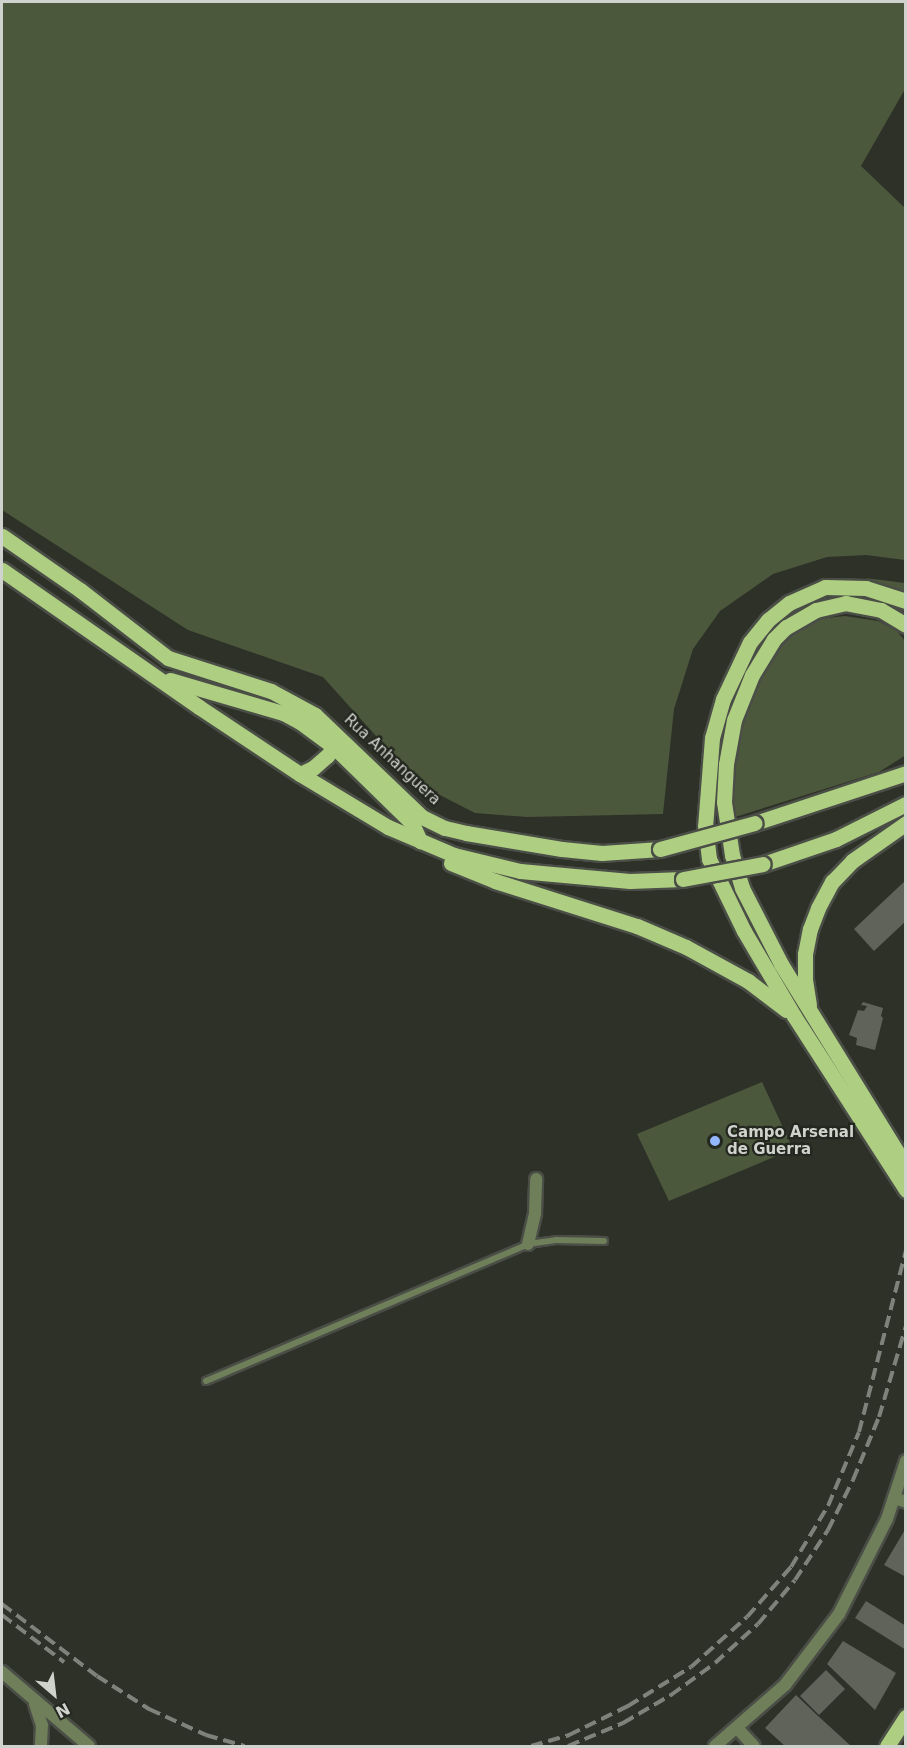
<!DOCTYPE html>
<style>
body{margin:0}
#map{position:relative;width:907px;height:1748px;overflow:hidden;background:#2d3128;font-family:"DejaVu Sans",sans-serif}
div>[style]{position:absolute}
.green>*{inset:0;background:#4c583c}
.building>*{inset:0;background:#5f635a}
.roads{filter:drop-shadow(2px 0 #4a4e46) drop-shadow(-2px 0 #4a4e46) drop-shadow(0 2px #4a4e46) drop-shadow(0 -2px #4a4e46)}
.lane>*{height:6px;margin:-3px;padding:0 3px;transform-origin:3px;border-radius:3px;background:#6f7f5a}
.street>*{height:12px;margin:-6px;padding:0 6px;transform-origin:6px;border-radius:6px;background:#6f7f5a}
.primary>*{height:15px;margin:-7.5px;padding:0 7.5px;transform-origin:7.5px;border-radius:7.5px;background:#aece81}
.rail>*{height:4px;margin-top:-2px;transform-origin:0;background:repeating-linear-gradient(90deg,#7f827b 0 12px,transparent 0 18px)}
.bridges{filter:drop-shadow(2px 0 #4a4e46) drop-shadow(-2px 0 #4a4e46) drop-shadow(0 2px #4a4e46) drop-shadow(0 -2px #4a4e46)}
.primary-bridge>*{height:15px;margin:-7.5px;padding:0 7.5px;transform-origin:7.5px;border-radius:7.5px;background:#aece81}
.dots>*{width:16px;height:16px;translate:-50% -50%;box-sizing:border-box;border:3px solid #23271f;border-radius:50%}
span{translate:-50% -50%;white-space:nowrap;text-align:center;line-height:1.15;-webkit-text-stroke:4.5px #23271f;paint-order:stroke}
.street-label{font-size:15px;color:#d0d2cd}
.poi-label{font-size:15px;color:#d0d2cd;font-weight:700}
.left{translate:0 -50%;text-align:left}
.frame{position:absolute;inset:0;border:3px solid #d0d2cd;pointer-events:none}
.north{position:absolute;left:24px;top:1664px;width:60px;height:60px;-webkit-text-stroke:4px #23271f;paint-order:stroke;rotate:152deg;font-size:16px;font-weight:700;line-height:24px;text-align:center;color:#d0d2cd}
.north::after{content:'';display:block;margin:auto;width:21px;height:27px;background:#d0d2cd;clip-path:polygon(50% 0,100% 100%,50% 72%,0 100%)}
</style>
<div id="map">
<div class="green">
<i style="clip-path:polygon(2px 2px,905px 2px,905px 89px,861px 166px,905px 208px,905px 560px,866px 555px,827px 557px,773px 574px,720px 611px,693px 649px,674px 709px,663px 814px,527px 817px,475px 813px,434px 792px,376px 736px,323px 677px,188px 630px,2px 510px)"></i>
<i style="clip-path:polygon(865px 578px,905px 583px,905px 593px,896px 589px)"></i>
<i style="clip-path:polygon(845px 616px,878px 621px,897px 631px,905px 641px,906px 755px,879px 772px,732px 818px,729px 799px,730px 765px,744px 708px,768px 659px,799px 626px,818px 619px)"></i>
<i style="clip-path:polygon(762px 1082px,793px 1149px,669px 1201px,637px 1134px)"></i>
</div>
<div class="building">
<i style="clip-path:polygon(906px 880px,906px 921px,874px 951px,854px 929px)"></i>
<i style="clip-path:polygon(863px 1002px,883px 1008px,881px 1016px,883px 1018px,875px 1050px,856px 1045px,857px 1038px,849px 1035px,858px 1010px,864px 1011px,867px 1006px,861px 1005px)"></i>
<i style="clip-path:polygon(906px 1528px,906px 1577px,884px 1565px)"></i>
<i style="clip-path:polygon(866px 1601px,906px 1626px,906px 1650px,855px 1618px)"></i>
<i style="clip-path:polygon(843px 1641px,896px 1673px,875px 1710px,827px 1664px)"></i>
<i style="clip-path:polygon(826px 1670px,845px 1689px,819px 1715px,800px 1696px)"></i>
<i style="clip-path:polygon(796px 1695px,817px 1715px,851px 1746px,785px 1746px,765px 1728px)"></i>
</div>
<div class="roads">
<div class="lane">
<i style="left:206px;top:1381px;width:350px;rotate:-23deg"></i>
<i style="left:528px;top:1244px;width:28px;rotate:-8deg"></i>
<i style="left:556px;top:1240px;width:48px;rotate:1.2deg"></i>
</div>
<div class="street">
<i style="left:528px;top:1244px;width:32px;rotate:-77deg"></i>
<i style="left:535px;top:1213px;width:34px;rotate:-88deg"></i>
<i style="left:894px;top:1498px;width:13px;rotate:18deg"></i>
<i style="left:2px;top:1672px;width:114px;rotate:40.4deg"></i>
<i style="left:35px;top:1704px;width:22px;rotate:72deg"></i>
<i style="left:42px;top:1725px;width:21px;rotate:93deg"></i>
<i style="left:738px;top:1729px;width:23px;rotate:47deg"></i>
<i style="left:715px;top:1746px;width:93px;rotate:-41.1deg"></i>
<i style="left:785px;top:1685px;width:89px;rotate:-52.7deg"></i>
<i style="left:839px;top:1614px;width:106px;rotate:-63.2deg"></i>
<i style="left:887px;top:1519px;width:61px;rotate:-71.9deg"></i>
</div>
<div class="primary">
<i style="left:2px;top:536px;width:95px;rotate:34.7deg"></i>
<i style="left:80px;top:590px;width:111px;rotate:37.7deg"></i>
<i style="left:168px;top:658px;width:108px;rotate:17.8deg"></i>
<i style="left:271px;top:691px;width:50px;rotate:28.6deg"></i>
<i style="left:315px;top:715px;width:148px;rotate:43.6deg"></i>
<i style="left:422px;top:817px;width:25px;rotate:26deg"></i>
<i style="left:445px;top:828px;width:22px;rotate:13deg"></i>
<i style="left:466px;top:833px;width:97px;rotate:9.5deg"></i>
<i style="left:562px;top:849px;width:40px;rotate:5.7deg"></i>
<i style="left:602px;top:853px;width:58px;rotate:-3.9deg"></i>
<i style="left:2px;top:570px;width:240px;rotate:34.8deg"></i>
<i style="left:199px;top:707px;width:121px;rotate:33.6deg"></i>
<i style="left:300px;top:774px;width:103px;rotate:31.1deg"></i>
<i style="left:388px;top:827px;width:72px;rotate:23deg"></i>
<i style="left:454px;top:855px;width:68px;rotate:13.6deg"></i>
<i style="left:520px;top:871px;width:110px;rotate:5.2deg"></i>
<i style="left:630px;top:881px;width:53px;rotate:-2.2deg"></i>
<i style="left:906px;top:601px;width:42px;rotate:-162deg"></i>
<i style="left:866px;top:588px;width:41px;rotate:-178.6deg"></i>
<i style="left:825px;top:587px;width:39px;rotate:156deg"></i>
<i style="left:789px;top:603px;width:27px;rotate:141deg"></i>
<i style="left:768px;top:620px;width:28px;rotate:129deg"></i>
<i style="left:750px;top:642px;width:63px;rotate:115.3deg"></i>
<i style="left:723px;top:699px;width:41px;rotate:105.8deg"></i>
<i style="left:712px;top:738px;width:88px;rotate:94.5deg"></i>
<i style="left:705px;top:826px;width:33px;rotate:83deg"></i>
<i style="left:709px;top:859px;width:80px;rotate:64.1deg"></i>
<i style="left:744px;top:931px;width:99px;rotate:59.5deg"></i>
<i style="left:794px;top:1016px;width:207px;rotate:57.2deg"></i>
<i style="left:906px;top:625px;width:29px;rotate:-149deg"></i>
<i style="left:881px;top:610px;width:36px;rotate:-169deg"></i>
<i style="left:846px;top:603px;width:31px;rotate:167deg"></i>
<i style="left:816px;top:610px;width:34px;rotate:150deg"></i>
<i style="left:786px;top:627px;width:17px;rotate:135deg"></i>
<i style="left:774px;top:639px;width:42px;rotate:121.4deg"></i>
<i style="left:752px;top:675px;width:48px;rotate:111.8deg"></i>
<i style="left:734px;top:720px;width:45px;rotate:100.3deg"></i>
<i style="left:726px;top:764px;width:38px;rotate:93deg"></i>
<i style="left:724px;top:802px;width:54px;rotate:81.4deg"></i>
<i style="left:732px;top:855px;width:34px;rotate:73deg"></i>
<i style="left:742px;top:888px;width:85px;rotate:62.8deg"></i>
<i style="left:781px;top:964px;width:238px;rotate:58.3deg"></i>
<i style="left:170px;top:680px;width:118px;rotate:16.3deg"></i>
<i style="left:283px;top:713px;width:19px;rotate:28deg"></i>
<i style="left:300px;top:722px;width:42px;rotate:36.3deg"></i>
<i style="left:334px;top:747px;width:109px;rotate:44.3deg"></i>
<i style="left:412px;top:823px;width:20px;rotate:66deg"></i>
<i style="left:300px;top:774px;width:14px;rotate:-25deg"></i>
<i style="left:313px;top:768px;width:18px;rotate:-41deg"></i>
<i style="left:327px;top:756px;width:11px;rotate:-52deg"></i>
<i style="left:334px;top:747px;width:9px;rotate:-96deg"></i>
<i style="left:755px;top:823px;width:159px;rotate:-18.3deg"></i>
<i style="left:451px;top:863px;width:48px;rotate:22.2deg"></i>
<i style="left:495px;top:881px;width:149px;rotate:17.6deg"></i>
<i style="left:637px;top:926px;width:53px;rotate:23.2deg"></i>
<i style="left:686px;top:947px;width:71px;rotate:28.7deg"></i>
<i style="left:748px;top:981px;width:48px;rotate:37.3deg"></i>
<i style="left:763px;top:864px;width:77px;rotate:-18.9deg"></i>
<i style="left:836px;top:839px;width:78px;rotate:-26.6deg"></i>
<i style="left:809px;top:1005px;width:24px;rotate:-99deg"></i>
<i style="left:805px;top:981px;width:27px;rotate:-90deg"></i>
<i style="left:805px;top:954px;width:25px;rotate:-79deg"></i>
<i style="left:810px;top:929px;width:22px;rotate:-69deg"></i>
<i style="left:818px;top:908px;width:30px;rotate:-62deg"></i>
<i style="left:832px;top:882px;width:29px;rotate:-46deg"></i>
<i style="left:852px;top:861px;width:66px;rotate:-35.1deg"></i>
<i style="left:887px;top:1746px;width:35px;rotate:-57deg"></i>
</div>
</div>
<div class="rail">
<i style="left:2px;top:1604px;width:119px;rotate:37.2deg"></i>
<i style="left:97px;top:1676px;width:62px;rotate:32.4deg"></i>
<i style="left:149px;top:1709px;width:63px;rotate:24.5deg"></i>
<i style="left:206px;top:1735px;width:40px;rotate:16deg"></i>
<i style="left:2px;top:1615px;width:78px;rotate:37.2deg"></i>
<i style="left:531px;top:1746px;width:40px;rotate:-16deg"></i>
<i style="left:569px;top:1735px;width:66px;rotate:-26.2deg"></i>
<i style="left:628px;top:1706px;width:74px;rotate:-31.8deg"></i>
<i style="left:691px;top:1667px;width:75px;rotate:-41.8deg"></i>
<i style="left:747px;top:1617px;width:67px;rotate:-48.7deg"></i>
<i style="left:791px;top:1567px;width:71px;rotate:-58.8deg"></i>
<i style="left:828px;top:1506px;width:80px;rotate:-67.3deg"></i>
<i style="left:859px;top:1432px;width:188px;rotate:-75.5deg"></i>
<i style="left:568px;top:1746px;width:60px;rotate:-22.7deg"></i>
<i style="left:623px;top:1723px;width:56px;rotate:-30.3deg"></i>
<i style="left:671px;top:1695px;width:54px;rotate:-36deg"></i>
<i style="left:715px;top:1663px;width:58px;rotate:-42.2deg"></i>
<i style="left:758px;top:1624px;width:57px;rotate:-49.9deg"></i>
<i style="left:795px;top:1580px;width:60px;rotate:-56.6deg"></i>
<i style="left:828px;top:1530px;width:56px;rotate:-63.4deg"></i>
<i style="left:853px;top:1480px;width:68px;rotate:-67.6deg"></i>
<i style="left:879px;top:1417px;width:95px;rotate:-73.5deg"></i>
</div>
<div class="bridges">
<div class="primary-bridge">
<i style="left:660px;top:849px;width:98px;rotate:-15.3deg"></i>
<i style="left:683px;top:879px;width:81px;rotate:-10.6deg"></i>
</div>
</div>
<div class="dots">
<i style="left:715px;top:1141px;background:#93b7fd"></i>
</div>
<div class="street-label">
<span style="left:392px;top:760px;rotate:43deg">Rua Anhanguera</span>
</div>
<div class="poi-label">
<span class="left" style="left:727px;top:1141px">Campo Arsenal<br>de Guerra</span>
</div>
<div class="frame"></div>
<div class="north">N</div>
</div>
